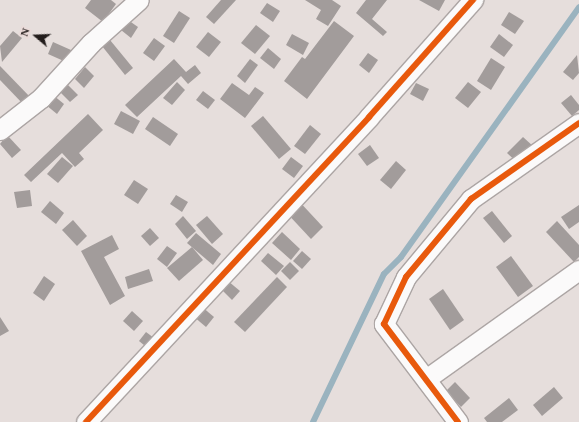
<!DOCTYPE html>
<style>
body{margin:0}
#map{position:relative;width:579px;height:422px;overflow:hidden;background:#e6dedc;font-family:Georgia,serif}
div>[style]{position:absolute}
.stream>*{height:6px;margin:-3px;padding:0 3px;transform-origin:3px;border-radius:3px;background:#9ab3bf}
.building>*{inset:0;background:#a29c9b}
.roads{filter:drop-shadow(1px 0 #aca5a4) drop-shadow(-1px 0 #aca5a4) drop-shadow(0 1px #aca5a4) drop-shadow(0 -1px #aca5a4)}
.minor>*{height:19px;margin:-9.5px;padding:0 9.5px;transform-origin:9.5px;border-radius:9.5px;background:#fbfafa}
.cycleway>*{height:6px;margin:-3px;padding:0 3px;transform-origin:3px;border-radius:3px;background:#e8590c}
span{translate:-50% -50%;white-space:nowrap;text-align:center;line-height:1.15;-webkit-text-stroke:4px #eadad8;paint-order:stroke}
.north{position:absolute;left:16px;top:16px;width:40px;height:40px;-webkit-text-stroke:3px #eadad8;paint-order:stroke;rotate:289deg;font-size:11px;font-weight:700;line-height:16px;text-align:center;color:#231d1c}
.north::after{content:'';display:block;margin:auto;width:14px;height:18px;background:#231d1c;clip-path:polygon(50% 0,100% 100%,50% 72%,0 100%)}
</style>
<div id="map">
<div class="stream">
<i style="left:313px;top:422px;width:164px;rotate:-64.4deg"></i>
<i style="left:384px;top:274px;width:24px;rotate:-45deg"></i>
<i style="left:401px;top:257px;width:307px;rotate:-54.5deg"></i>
</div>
<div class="building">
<i style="clip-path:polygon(91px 0,111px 0,116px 4px,103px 22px,85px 8px)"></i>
<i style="clip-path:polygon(221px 0,236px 0,214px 24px,206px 17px)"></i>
<i style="clip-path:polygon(305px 0,332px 0,341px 6px,328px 26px,316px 19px,321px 10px)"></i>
<i style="clip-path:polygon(366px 0,387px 0,372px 19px,387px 32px,383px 36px,356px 13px)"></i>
<i style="clip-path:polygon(419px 0,445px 0,439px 11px)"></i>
<i style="clip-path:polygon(267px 3px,280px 11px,273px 22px,260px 13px)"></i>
<i style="clip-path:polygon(179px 11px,190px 18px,174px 43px,163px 36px)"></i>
<i style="clip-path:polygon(509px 12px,524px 21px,515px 34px,501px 25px)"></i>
<i style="clip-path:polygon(128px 20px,138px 27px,131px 38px,121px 30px)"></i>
<i style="clip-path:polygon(334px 21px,354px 36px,307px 99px,284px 81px,302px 57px,305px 59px)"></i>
<i style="clip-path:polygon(256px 25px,270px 36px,255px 54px,241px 43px)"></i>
<i style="clip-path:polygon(13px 31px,22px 38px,2px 62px,0 46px)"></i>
<i style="clip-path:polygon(208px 32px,221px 42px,209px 57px,196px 47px)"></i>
<i style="clip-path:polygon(292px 34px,309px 43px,303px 55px,286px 45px)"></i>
<i style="clip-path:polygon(499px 34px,513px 45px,504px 57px,490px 47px)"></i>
<i style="clip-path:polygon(154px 38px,165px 46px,154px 61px,143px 53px)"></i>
<i style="clip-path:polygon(110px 40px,133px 68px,125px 75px,102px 46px)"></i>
<i style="clip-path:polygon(53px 42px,71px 50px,66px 62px,48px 54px)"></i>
<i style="clip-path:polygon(268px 48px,281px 59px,274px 69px,260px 58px)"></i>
<i style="clip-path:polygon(368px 53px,378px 60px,369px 73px,359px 65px)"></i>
<i style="clip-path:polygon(577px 55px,579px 73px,573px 80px,563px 72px)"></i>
<i style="clip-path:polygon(491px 58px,505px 67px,491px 90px,477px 81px)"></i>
<i style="clip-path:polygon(174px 59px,186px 72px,195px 65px,201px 73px,188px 84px,181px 76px,137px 117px,125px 105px)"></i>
<i style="clip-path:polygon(250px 59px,258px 65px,245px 83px,237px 76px)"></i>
<i style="clip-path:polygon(0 66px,31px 98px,24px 105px,0 80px)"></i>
<i style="clip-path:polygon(85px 67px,94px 76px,84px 88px,75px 79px)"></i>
<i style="clip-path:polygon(177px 82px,185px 90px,172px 105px,163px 98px)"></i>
<i style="clip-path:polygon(468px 82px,481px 92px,468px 108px,455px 98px)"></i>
<i style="clip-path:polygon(232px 83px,249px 95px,255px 87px,264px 93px,245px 118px,220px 99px)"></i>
<i style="clip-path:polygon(416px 83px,429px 89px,423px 101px,410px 94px)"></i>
<i style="clip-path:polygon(67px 84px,78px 95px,70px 102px,59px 91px)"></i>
<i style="clip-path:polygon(203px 91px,215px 100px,208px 109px,196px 100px)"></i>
<i style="clip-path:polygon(53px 95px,64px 104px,57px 114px,46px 105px)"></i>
<i style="clip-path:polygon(571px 95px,579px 105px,579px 110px,572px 116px,561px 103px)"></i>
<i style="clip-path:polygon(121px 111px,140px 121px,133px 134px,114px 124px)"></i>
<i style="clip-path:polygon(88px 114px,103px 130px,79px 153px,84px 159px,75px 167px,62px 153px,31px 182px,24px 175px)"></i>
<i style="clip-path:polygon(263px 116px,291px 149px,279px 159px,251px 126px)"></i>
<i style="clip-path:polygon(153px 117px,178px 134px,170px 146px,145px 129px)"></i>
<i style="clip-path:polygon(310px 125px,321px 134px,305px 154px,294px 146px)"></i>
<i style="clip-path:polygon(7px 135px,21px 150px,12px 158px,0 144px)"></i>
<i style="clip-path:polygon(523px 137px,534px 147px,518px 163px,507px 153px)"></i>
<i style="clip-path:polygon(370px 145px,379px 158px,367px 166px,358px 154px)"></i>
<i style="clip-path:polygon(62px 157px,73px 166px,58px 183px,47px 174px)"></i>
<i style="clip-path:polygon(291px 157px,303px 166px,294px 178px,282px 169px)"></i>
<i style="clip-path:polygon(396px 161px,406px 170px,391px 189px,380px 180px)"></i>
<i style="clip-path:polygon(134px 180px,148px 189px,138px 204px,124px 195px)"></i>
<i style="clip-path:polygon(30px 190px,32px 206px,17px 208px,14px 192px)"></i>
<i style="clip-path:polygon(176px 195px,188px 202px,182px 212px,170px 204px)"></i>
<i style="clip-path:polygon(296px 198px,323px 227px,311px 239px,284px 210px)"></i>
<i style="clip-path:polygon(50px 201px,64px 213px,56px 224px,41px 212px)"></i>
<i style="clip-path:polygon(579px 205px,579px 222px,569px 229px,561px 217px)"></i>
<i style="clip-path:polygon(492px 211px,512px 236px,504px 243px,483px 218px)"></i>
<i style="clip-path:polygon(183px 216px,196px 231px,187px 239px,175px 224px)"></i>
<i style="clip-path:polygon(207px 216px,223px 234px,212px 244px,196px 225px)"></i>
<i style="clip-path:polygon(73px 220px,87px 236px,77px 246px,62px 230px)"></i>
<i style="clip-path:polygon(557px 221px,579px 245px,579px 257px,574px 262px,546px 232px)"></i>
<i style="clip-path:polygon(150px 228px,159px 238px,150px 246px,141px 236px)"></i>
<i style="clip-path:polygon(282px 232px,300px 249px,291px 260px,272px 243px)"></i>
<i style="clip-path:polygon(196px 233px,221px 254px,213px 265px,187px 243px)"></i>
<i style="clip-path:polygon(112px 235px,119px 249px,104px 257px,125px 296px,110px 305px,81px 251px)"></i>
<i style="clip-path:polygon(167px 246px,177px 253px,167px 267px,157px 259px)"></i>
<i style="clip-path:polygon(192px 247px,203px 260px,179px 281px,167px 268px)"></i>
<i style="clip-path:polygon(302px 251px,311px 259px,302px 269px,293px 261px)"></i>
<i style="clip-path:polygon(268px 253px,284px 266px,276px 275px,261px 261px)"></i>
<i style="clip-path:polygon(511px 256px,533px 286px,518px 297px,496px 267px)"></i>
<i style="clip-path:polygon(290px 262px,299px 271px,290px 280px,281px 271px)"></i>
<i style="clip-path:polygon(149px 269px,153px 281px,128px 289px,125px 277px)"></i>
<i style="clip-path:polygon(44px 276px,55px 284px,44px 301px,33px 293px)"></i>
<i style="clip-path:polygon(277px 277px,287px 287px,245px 332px,234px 322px)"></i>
<i style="clip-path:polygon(228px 281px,240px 291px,232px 300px,221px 289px)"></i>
<i style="clip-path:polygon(443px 289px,464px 320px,450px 330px,429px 299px)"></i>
<i style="clip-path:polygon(201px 306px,214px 317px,206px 327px,193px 316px)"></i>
<i style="clip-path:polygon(132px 311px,143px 321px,134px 331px,123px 321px)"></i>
<i style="clip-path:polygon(0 317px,9px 331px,0 336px)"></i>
<i style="clip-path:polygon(146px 332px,162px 344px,155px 354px,139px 341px)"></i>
<i style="clip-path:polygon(455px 382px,470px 398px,461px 407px,446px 391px)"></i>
<i style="clip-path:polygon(554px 387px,563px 398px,542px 416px,533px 405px)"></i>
<i style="clip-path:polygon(509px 398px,518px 410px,502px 422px,487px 422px,484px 418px)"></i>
</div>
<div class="roads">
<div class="minor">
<i style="left:0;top:130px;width:52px;rotate:-38deg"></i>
<i style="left:41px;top:98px;width:74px;rotate:-47.7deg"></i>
<i style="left:91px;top:43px;width:64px;rotate:-41.9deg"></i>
<i style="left:426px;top:379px;width:188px;rotate:-35.5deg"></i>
<i style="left:86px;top:422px;width:416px;rotate:-47.1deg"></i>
<i style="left:369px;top:117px;width:157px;rotate:-48.4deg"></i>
<i style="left:458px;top:422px;width:123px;rotate:-127.1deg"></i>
<i style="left:384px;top:324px;width:52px;rotate:-64.9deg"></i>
<i style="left:406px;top:277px;width:102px;rotate:-50.2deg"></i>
<i style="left:471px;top:199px;width:132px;rotate:-35.1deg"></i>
</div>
</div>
<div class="cycleway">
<i style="left:86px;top:422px;width:416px;rotate:-47.1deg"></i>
<i style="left:369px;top:117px;width:157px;rotate:-48.4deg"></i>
<i style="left:458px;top:422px;width:123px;rotate:-127.1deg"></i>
<i style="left:384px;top:324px;width:52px;rotate:-64.9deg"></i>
<i style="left:406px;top:277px;width:102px;rotate:-50.2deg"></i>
<i style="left:471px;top:199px;width:132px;rotate:-35.1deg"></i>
</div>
<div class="north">N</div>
</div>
